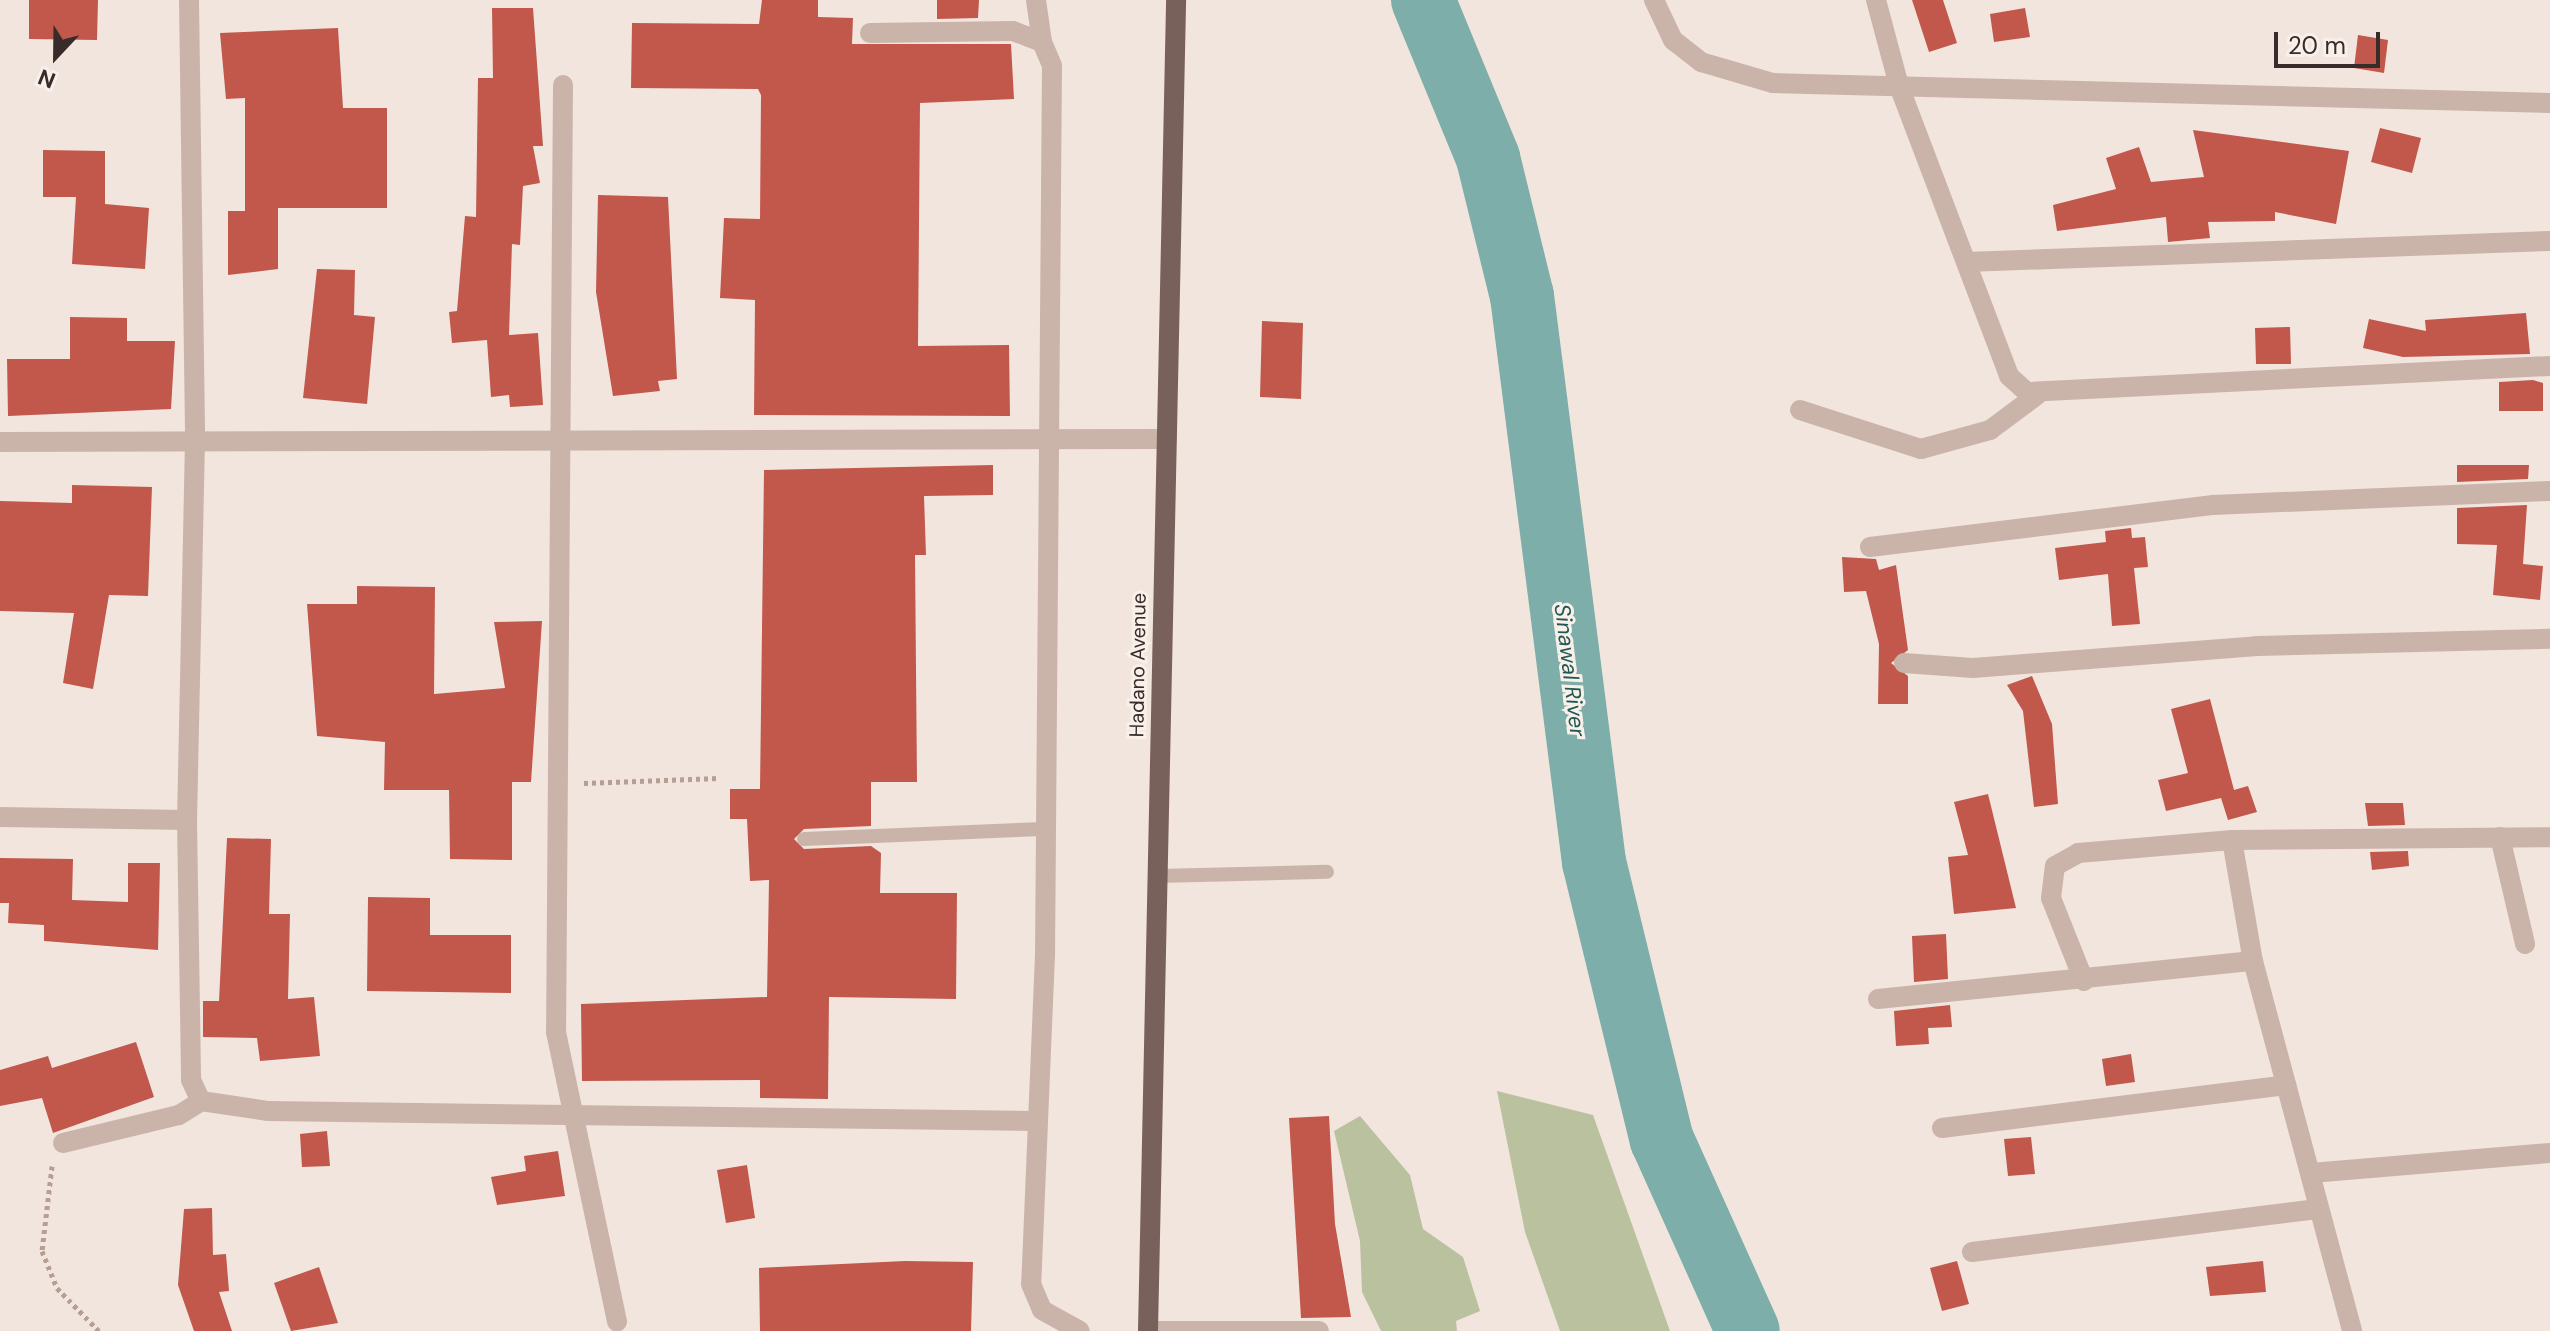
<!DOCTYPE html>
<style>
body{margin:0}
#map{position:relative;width:2550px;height:1331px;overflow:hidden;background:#f2e5de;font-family:"DM Sans",sans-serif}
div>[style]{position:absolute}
.green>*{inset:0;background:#bac19e}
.river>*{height:64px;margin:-32px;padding:0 32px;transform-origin:32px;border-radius:32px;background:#7daea9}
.building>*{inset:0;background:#c2574b}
.path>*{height:5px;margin-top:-2.5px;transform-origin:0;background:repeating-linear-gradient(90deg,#b69e94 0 4px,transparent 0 8px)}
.service>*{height:14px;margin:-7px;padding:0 7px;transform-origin:7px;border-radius:7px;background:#cab4aa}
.minor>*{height:20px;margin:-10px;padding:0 10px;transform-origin:10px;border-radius:10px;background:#cab4aa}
.primary>*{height:20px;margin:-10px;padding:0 10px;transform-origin:10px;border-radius:10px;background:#79615b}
span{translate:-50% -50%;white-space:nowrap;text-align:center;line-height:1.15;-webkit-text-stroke:6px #f9f0ea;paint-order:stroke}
.street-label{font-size:20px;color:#372c29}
.water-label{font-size:22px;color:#205853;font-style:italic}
.north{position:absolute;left:16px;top:16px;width:80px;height:80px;-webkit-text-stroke:6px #f9f0ea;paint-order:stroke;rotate:202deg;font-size:22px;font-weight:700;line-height:32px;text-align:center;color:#372c29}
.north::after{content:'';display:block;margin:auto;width:28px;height:36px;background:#372c29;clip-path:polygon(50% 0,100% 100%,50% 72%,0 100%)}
.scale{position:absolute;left:2274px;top:32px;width:106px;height:36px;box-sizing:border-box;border:4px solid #372c29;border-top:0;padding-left:10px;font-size:24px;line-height:28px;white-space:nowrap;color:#372c29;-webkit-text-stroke:6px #f9f0ea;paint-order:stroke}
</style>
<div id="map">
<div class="green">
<i style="clip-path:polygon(1497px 1091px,1593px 1115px,1670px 1331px,1560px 1331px,1525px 1232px)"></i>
<i style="clip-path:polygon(1360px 1116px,1410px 1175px,1423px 1229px,1463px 1257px,1480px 1311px,1456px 1321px,1457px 1331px,1381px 1331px,1362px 1292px,1360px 1241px,1334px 1131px)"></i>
</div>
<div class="river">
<i style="left:1423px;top:0;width:171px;rotate:67.6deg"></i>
<i style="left:1488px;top:158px;width:142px;rotate:76.2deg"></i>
<i style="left:1522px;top:296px;width:571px;rotate:82.75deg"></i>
<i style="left:1594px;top:862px;width:286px;rotate:76.3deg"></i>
<i style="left:1662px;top:1140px;width:209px;rotate:65.8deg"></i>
</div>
<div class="building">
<i style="clip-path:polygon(29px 0,98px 0,97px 40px,29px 39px)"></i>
<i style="clip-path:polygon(762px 0,818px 0,818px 17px,853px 18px,852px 44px,1011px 44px,1014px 99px,920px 103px,918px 346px,1009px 345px,1010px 416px,754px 415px,755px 300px,720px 298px,724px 218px,760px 219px,761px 95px,758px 89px,631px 88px,632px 23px,759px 24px)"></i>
<i style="clip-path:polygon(937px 0,979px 0,978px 18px,937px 19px)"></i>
<i style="clip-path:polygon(1912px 0,1943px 0,1957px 43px,1929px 52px)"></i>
<i style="clip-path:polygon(492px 8px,533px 8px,543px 146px,533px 146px,540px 183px,523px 186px,520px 245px,512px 244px,509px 335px,538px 333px,543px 405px,510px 407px,509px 395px,491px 397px,487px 340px,452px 343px,449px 312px,457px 311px,465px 216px,476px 217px,478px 78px,493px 78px)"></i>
<i style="clip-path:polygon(2025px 8px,2030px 37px,1994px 42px,1990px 14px)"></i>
<i style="clip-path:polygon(338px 28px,343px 108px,387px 108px,387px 208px,278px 208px,278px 269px,228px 275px,228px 211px,245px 211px,245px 98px,226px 99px,220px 33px)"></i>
<i style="clip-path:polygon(2358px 35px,2388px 40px,2384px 73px,2354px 68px)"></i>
<i style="clip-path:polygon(2380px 128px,2421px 138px,2412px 173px,2371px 162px)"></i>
<i style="clip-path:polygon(2193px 130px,2349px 151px,2336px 224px,2275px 212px,2275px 221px,2208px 222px,2210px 238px,2168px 242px,2166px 217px,2057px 231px,2053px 205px,2116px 189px,2106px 158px,2139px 147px,2151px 182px,2204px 177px)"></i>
<i style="clip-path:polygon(43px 150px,105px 151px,105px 204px,149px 208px,145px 269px,72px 264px,76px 197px,43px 197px)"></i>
<i style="clip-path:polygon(598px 195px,668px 197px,677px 379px,658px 381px,660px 391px,613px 396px,596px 292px)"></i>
<i style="clip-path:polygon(317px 269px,355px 270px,354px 315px,375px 317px,367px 404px,303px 398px)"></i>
<i style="clip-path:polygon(2526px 313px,2530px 354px,2403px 357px,2363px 348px,2369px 319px,2426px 331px,2425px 320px)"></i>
<i style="clip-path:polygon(70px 317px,127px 318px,127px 341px,175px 341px,171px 409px,8px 416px,7px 359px,70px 359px)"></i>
<i style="clip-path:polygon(1262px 321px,1303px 323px,1301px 399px,1260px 397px)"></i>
<i style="clip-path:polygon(2290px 327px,2291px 364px,2256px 364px,2255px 328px)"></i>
<i style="clip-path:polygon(2533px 380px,2543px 383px,2543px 411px,2499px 411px,2499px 382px)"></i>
<i style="clip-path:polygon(993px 465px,993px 495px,924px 496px,926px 555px,915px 555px,917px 782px,871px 782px,871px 826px,804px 829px,794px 839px,804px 849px,871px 846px,881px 853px,880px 893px,957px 893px,956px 999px,829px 997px,828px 1099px,760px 1098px,760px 1080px,582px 1081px,581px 1004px,767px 997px,769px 880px,750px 881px,747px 819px,730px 819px,730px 789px,760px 789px,764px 470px)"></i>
<i style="clip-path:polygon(2457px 465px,2529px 465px,2528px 479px,2457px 482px)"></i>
<i style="clip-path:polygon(72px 485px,152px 487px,148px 596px,109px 595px,93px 689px,63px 683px,74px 613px,0 611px,0 501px,72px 503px)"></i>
<i style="clip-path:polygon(2527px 505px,2523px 564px,2543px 566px,2540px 600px,2493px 595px,2497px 545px,2457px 544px,2457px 508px)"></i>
<i style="clip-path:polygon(2131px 528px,2132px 538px,2145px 537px,2148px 567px,2134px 568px,2140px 624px,2112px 626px,2108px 574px,2059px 580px,2055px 548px,2106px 542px,2105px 531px)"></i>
<i style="clip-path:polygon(1842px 557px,1876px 559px,1879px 570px,1896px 565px,1908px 650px,1891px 663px,1908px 676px,1908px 704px,1878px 704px,1879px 644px,1866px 591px,1844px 592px)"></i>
<i style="clip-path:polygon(357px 586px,435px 587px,434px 694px,505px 688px,494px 622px,542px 621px,531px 782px,512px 782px,512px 860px,450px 859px,449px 790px,384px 790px,385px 742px,317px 736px,307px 604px,357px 604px)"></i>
<i style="clip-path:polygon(2032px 676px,2052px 724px,2058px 804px,2034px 807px,2023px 711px,2007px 685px)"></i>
<i style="clip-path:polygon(2210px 699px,2234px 790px,2248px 786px,2257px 812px,2228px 820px,2221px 798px,2166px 811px,2158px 780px,2188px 773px,2171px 709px)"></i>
<i style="clip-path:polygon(1988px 794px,2016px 908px,1954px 914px,1948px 857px,1968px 855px,1954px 802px)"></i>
<i style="clip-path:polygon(2365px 803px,2403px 803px,2405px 825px,2368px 826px)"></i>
<i style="clip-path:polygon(227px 838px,271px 839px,269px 914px,290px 914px,288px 999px,314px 997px,320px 1056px,260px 1061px,257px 1038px,203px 1037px,203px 1001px,219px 1001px)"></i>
<i style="clip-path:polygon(2408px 851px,2409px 866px,2372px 870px,2370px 852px)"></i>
<i style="clip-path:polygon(0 858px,73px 859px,72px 900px,128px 902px,128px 863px,160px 863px,158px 950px,44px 941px,44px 925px,8px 923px,9px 903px,0 903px)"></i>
<i style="clip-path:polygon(368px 897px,430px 898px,430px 935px,511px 935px,511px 993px,367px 991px)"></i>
<i style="clip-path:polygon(1946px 934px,1948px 979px,1914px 982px,1912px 936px)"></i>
<i style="clip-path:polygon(1950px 1005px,1952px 1027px,1928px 1028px,1929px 1044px,1896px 1046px,1894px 1011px)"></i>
<i style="clip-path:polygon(136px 1042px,154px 1097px,53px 1133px,42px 1098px,0 1106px,0 1070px,48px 1056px,52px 1068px)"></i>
<i style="clip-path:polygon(2131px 1054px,2135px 1082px,2106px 1086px,2102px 1059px)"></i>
<i style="clip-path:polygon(1329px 1116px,1335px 1224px,1351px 1317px,1301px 1318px,1289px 1118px)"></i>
<i style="clip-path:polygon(327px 1131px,330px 1166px,302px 1167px,300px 1134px)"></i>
<i style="clip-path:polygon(2031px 1137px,2035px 1174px,2008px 1176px,2004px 1139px)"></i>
<i style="clip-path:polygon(558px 1151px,565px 1196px,497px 1205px,491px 1177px,526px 1171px,524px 1156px)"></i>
<i style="clip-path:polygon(747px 1165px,755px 1218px,726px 1223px,717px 1170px)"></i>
<i style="clip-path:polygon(212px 1208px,213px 1255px,226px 1254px,229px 1291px,219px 1292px,232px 1331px,194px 1331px,178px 1285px,184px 1209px)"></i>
<i style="clip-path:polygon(905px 1261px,973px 1262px,971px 1331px,760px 1331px,759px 1268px)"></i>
<i style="clip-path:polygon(1957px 1261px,1969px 1304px,1942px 1311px,1930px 1268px)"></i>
<i style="clip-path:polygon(2263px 1261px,2266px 1292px,2210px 1296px,2206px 1267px)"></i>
<i style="clip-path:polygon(319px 1267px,338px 1323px,291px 1331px,274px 1283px)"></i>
</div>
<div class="path">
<i style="left:584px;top:783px;width:135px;rotate:-2.1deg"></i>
<i style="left:52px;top:1166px;width:86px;rotate:96.7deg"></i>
<i style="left:42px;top:1251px;width:40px;rotate:68deg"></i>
<i style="left:57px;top:1288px;width:60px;rotate:45.7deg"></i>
</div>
<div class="service">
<i style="left:804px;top:839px;width:239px;rotate:-2.4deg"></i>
<i style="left:1158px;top:876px;width:169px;rotate:-1.4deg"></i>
</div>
<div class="minor">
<i style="left:189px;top:0;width:440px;rotate:89.2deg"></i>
<i style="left:195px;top:440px;width:380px;rotate:91.2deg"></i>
<i style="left:187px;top:820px;width:260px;rotate:89.1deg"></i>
<i style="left:191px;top:1080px;width:23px;rotate:65deg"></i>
<i style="left:201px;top:1101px;width:68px;rotate:8.5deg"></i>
<i style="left:268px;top:1111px;width:766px;rotate:0.75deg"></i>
<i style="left:1036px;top:0;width:42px;rotate:81.9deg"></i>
<i style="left:1654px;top:0;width:44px;rotate:64.6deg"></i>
<i style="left:1673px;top:40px;width:36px;rotate:38deg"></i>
<i style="left:1701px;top:62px;width:75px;rotate:16.3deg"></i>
<i style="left:1773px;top:83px;width:777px;rotate:1.47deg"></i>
<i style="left:1876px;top:0;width:89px;rotate:75deg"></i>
<i style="left:1899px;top:86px;width:310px;rotate:69.2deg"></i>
<i style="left:2009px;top:376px;width:24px;rotate:42deg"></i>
<i style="left:2027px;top:392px;width:524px;rotate:-2.85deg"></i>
<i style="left:870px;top:33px;width:143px;rotate:-0.8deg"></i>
<i style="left:1013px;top:31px;width:31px;rotate:21deg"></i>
<i style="left:1042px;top:42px;width:26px;rotate:67deg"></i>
<i style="left:1052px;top:66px;width:889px;rotate:90.45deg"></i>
<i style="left:1045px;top:955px;width:329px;rotate:92.4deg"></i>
<i style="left:1031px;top:1284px;width:28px;rotate:67deg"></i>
<i style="left:1042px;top:1310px;width:43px;rotate:28.9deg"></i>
<i style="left:563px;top:85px;width:947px;rotate:90.42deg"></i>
<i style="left:556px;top:1032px;width:296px;rotate:78.1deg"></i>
<i style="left:1966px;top:262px;width:584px;rotate:-2.06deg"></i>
<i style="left:1800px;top:410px;width:127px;rotate:17.9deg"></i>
<i style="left:1921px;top:449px;width:72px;rotate:-15.4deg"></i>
<i style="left:1990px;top:430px;width:59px;rotate:-36.7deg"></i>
<i style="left:0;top:442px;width:1167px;rotate:-0.15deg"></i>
<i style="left:1870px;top:547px;width:346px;rotate:-7deg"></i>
<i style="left:2213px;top:505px;width:337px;rotate:-2.4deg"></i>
<i style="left:1904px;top:663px;width:69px;rotate:4.1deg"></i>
<i style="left:1973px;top:668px;width:285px;rotate:-4.4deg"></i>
<i style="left:2257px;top:646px;width:293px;rotate:-1.4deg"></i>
<i style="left:0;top:817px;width:187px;rotate:0.9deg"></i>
<i style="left:2500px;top:837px;width:110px;rotate:76.8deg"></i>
<i style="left:2232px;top:840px;width:123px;rotate:80.2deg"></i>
<i style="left:2253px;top:961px;width:383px;rotate:75deg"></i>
<i style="left:2084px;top:981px;width:89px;rotate:-111.7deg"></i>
<i style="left:2051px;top:898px;width:32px;rotate:-83deg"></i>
<i style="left:2055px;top:866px;width:26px;rotate:-29deg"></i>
<i style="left:2078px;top:853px;width:155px;rotate:-4.8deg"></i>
<i style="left:2232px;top:840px;width:318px;rotate:-0.5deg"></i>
<i style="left:1878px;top:999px;width:377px;rotate:-5.8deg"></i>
<i style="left:1942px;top:1128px;width:347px;rotate:-7.1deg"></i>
<i style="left:63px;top:1143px;width:119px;rotate:-13.6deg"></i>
<i style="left:179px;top:1115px;width:26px;rotate:-32deg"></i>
<i style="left:2311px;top:1173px;width:240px;rotate:-4.8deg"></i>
<i style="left:1972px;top:1252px;width:348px;rotate:-7.1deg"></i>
<i style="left:1148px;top:1331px;width:171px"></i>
</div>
<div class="primary">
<i style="left:1148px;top:1331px;width:1331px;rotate:-88.79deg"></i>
</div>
<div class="street-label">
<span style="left:1138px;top:665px;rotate:-89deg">Hadano Avenue</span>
</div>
<div class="water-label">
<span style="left:1570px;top:670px;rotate:83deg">Sinawal River</span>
</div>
<div class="north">N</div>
<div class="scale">20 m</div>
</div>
